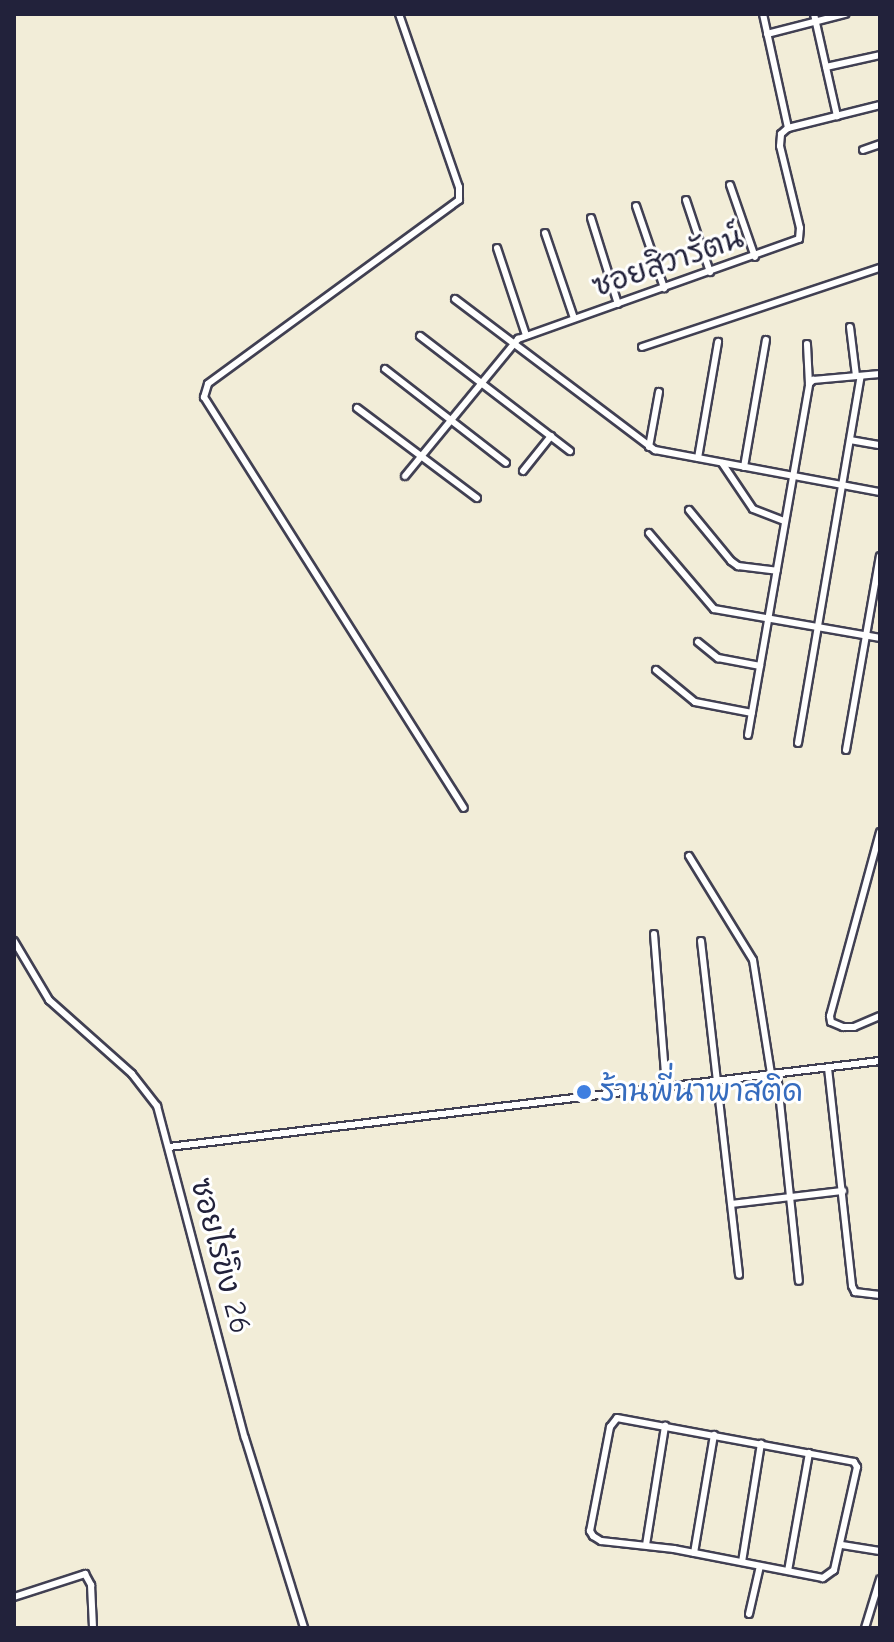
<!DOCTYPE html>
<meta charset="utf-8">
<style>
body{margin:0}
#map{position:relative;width:894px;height:1642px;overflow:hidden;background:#f2edd8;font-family:"Comic Neue","Playpen Sans Thai",sans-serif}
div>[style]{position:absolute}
.roads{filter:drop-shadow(2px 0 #414053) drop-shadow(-2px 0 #414053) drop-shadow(0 2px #414053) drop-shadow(0 -2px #414053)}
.minor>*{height:6px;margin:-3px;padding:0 3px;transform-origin:3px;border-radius:3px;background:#fff}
.dots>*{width:22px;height:22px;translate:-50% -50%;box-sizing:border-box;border:4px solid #fff;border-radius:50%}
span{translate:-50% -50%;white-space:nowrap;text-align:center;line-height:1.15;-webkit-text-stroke:6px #fff;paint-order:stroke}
.street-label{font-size:30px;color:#22223b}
.shop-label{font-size:30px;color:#366cbe}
.left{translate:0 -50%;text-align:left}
.frame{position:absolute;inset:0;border:16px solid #22223b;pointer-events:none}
</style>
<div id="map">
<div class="roads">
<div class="minor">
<i style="left:399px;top:14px;width:183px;rotate:70.9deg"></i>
<i style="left:459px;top:187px;width:13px;rotate:90deg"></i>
<i style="left:459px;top:200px;width:311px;rotate:143.8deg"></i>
<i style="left:208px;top:384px;width:14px;rotate:107deg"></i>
<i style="left:204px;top:397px;width:486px;rotate:57.7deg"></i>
<i style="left:763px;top:14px;width:117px;rotate:77.6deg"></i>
<i style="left:814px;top:14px;width:105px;rotate:77.3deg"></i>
<i style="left:767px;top:34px;width:81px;rotate:-14.4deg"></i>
<i style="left:826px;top:67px;width:55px;rotate:-12.5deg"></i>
<i style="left:863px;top:150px;width:18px;rotate:-19deg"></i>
<i style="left:730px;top:185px;width:76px;rotate:70.9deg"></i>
<i style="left:686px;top:200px;width:76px;rotate:71.6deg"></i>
<i style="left:636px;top:206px;width:87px;rotate:71.1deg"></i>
<i style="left:591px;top:218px;width:90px;rotate:72.6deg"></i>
<i style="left:545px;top:233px;width:90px;rotate:71.2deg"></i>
<i style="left:497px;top:248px;width:92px;rotate:71.6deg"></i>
<i style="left:455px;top:299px;width:251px;rotate:37.1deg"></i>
<i style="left:655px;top:450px;width:229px;rotate:10.6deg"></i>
<i style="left:850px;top:327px;width:49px;rotate:83deg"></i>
<i style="left:420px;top:336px;width:189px;rotate:37.5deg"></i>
<i style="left:642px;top:347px;width:251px;rotate:-18.4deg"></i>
<i style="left:385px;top:369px;width:153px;rotate:37.8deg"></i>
<i style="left:809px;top:384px;width:6px;rotate:-45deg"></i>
<i style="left:813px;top:380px;width:67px;rotate:-5.1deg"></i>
<i style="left:357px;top:408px;width:150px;rotate:36.9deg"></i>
<i style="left:850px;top:440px;width:29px;rotate:10deg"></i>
<i style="left:649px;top:447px;width:56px;rotate:-79.7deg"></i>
<i style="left:698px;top:458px;width:118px;rotate:-80.2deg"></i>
<i style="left:722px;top:463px;width:55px;rotate:56deg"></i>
<i style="left:753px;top:509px;width:34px;rotate:21deg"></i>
<i style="left:744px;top:467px;width:129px;rotate:-80.2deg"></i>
<i style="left:523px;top:471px;width:45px;rotate:-51.3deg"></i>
<i style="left:405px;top:476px;width:178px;rotate:-50.5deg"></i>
<i style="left:518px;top:339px;width:298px;rotate:-19.6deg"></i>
<i style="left:799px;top:239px;width:11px;rotate:-85deg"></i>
<i style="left:800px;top:228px;width:84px;rotate:-103.7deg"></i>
<i style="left:780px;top:146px;width:12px;rotate:-85deg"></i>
<i style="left:781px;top:134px;width:9px;rotate:-41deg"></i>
<i style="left:788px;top:128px;width:95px;rotate:-14deg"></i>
<i style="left:689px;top:510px;width:66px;rotate:50.5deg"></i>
<i style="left:731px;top:561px;width:9px;rotate:36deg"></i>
<i style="left:738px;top:566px;width:39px;rotate:7deg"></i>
<i style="left:649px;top:533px;width:100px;rotate:49.5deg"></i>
<i style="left:714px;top:609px;width:169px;rotate:9.9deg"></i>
<i style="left:698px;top:642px;width:26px;rotate:39deg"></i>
<i style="left:718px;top:658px;width:43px;rotate:10.8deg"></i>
<i style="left:656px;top:670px;width:50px;rotate:39.4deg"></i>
<i style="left:695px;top:702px;width:58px;rotate:10.9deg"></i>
<i style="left:748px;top:735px;width:356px;rotate:-80.1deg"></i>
<i style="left:809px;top:384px;width:40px;rotate:-92.9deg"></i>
<i style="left:798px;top:743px;width:372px;rotate:-80.3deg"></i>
<i style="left:846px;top:750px;width:197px;rotate:-80.1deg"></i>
<i style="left:880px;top:832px;width:191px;rotate:105.2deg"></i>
<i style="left:830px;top:1016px;width:6px;rotate:81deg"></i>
<i style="left:831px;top:1022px;width:13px;rotate:23deg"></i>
<i style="left:843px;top:1027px;width:11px"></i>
<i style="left:854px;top:1027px;width:28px;rotate:-23deg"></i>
<i style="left:689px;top:856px;width:122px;rotate:58.4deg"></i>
<i style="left:753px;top:960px;width:115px;rotate:81deg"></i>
<i style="left:654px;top:934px;width:152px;rotate:85.5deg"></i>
<i style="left:14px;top:941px;width:69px;rotate:59.3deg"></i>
<i style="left:49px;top:1000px;width:111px;rotate:41.7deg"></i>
<i style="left:132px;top:1074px;width:41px;rotate:52deg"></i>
<i style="left:157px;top:1106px;width:343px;rotate:75.2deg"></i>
<i style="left:245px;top:1438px;width:199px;rotate:72.7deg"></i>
<i style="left:701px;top:941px;width:336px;rotate:83.5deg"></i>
<i style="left:828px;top:1068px;width:219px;rotate:83.7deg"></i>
<i style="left:852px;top:1286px;width:7px;rotate:63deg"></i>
<i style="left:855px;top:1292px;width:25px;rotate:7deg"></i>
<i style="left:777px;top:1073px;width:209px;rotate:84deg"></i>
<i style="left:169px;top:1147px;width:716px;rotate:-6.9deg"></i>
<i style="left:732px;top:1204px;width:112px;rotate:-6.7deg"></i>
<i style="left:617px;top:1418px;width:241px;rotate:10.5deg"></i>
<i style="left:854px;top:1462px;width:6px;rotate:59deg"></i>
<i style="left:857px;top:1467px;width:106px;rotate:102.6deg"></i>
<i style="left:834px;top:1570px;width:14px;rotate:144deg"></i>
<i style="left:823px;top:1578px;width:152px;rotate:-169deg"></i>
<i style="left:674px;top:1549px;width:73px;rotate:-173.7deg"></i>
<i style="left:601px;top:1541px;width:9px;rotate:-148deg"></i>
<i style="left:593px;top:1536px;width:6px;rotate:-121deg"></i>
<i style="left:590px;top:1531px;width:106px;rotate:-79.1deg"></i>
<i style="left:610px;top:1427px;width:11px;rotate:-52deg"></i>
<i style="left:646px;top:1545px;width:121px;rotate:-80.9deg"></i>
<i style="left:842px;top:1545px;width:38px;rotate:9deg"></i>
<i style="left:694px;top:1553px;width:120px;rotate:-80.4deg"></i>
<i style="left:742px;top:1562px;width:120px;rotate:-80.9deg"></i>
<i style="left:788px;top:1571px;width:120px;rotate:-79.9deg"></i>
<i style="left:14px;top:1597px;width:75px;rotate:-17.9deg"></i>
<i style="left:85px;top:1574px;width:13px;rotate:61deg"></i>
<i style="left:91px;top:1585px;width:43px;rotate:87.3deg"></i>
<i style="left:749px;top:1614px;width:49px;rotate:-77.1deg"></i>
<i style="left:865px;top:1628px;width:51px;rotate:-73deg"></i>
</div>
</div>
<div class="dots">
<i style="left:584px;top:1092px;background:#3f7fe0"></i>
</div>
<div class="street-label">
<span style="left:668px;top:263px;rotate:-19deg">ซอยสิวารัตน์</span>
<span style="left:220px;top:1256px;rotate:75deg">ซอยไร่ขิง 26</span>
</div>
<div class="shop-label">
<span class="left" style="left:600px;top:1092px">ร้านพี่นาพาสติด</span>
</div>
<div class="frame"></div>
</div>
